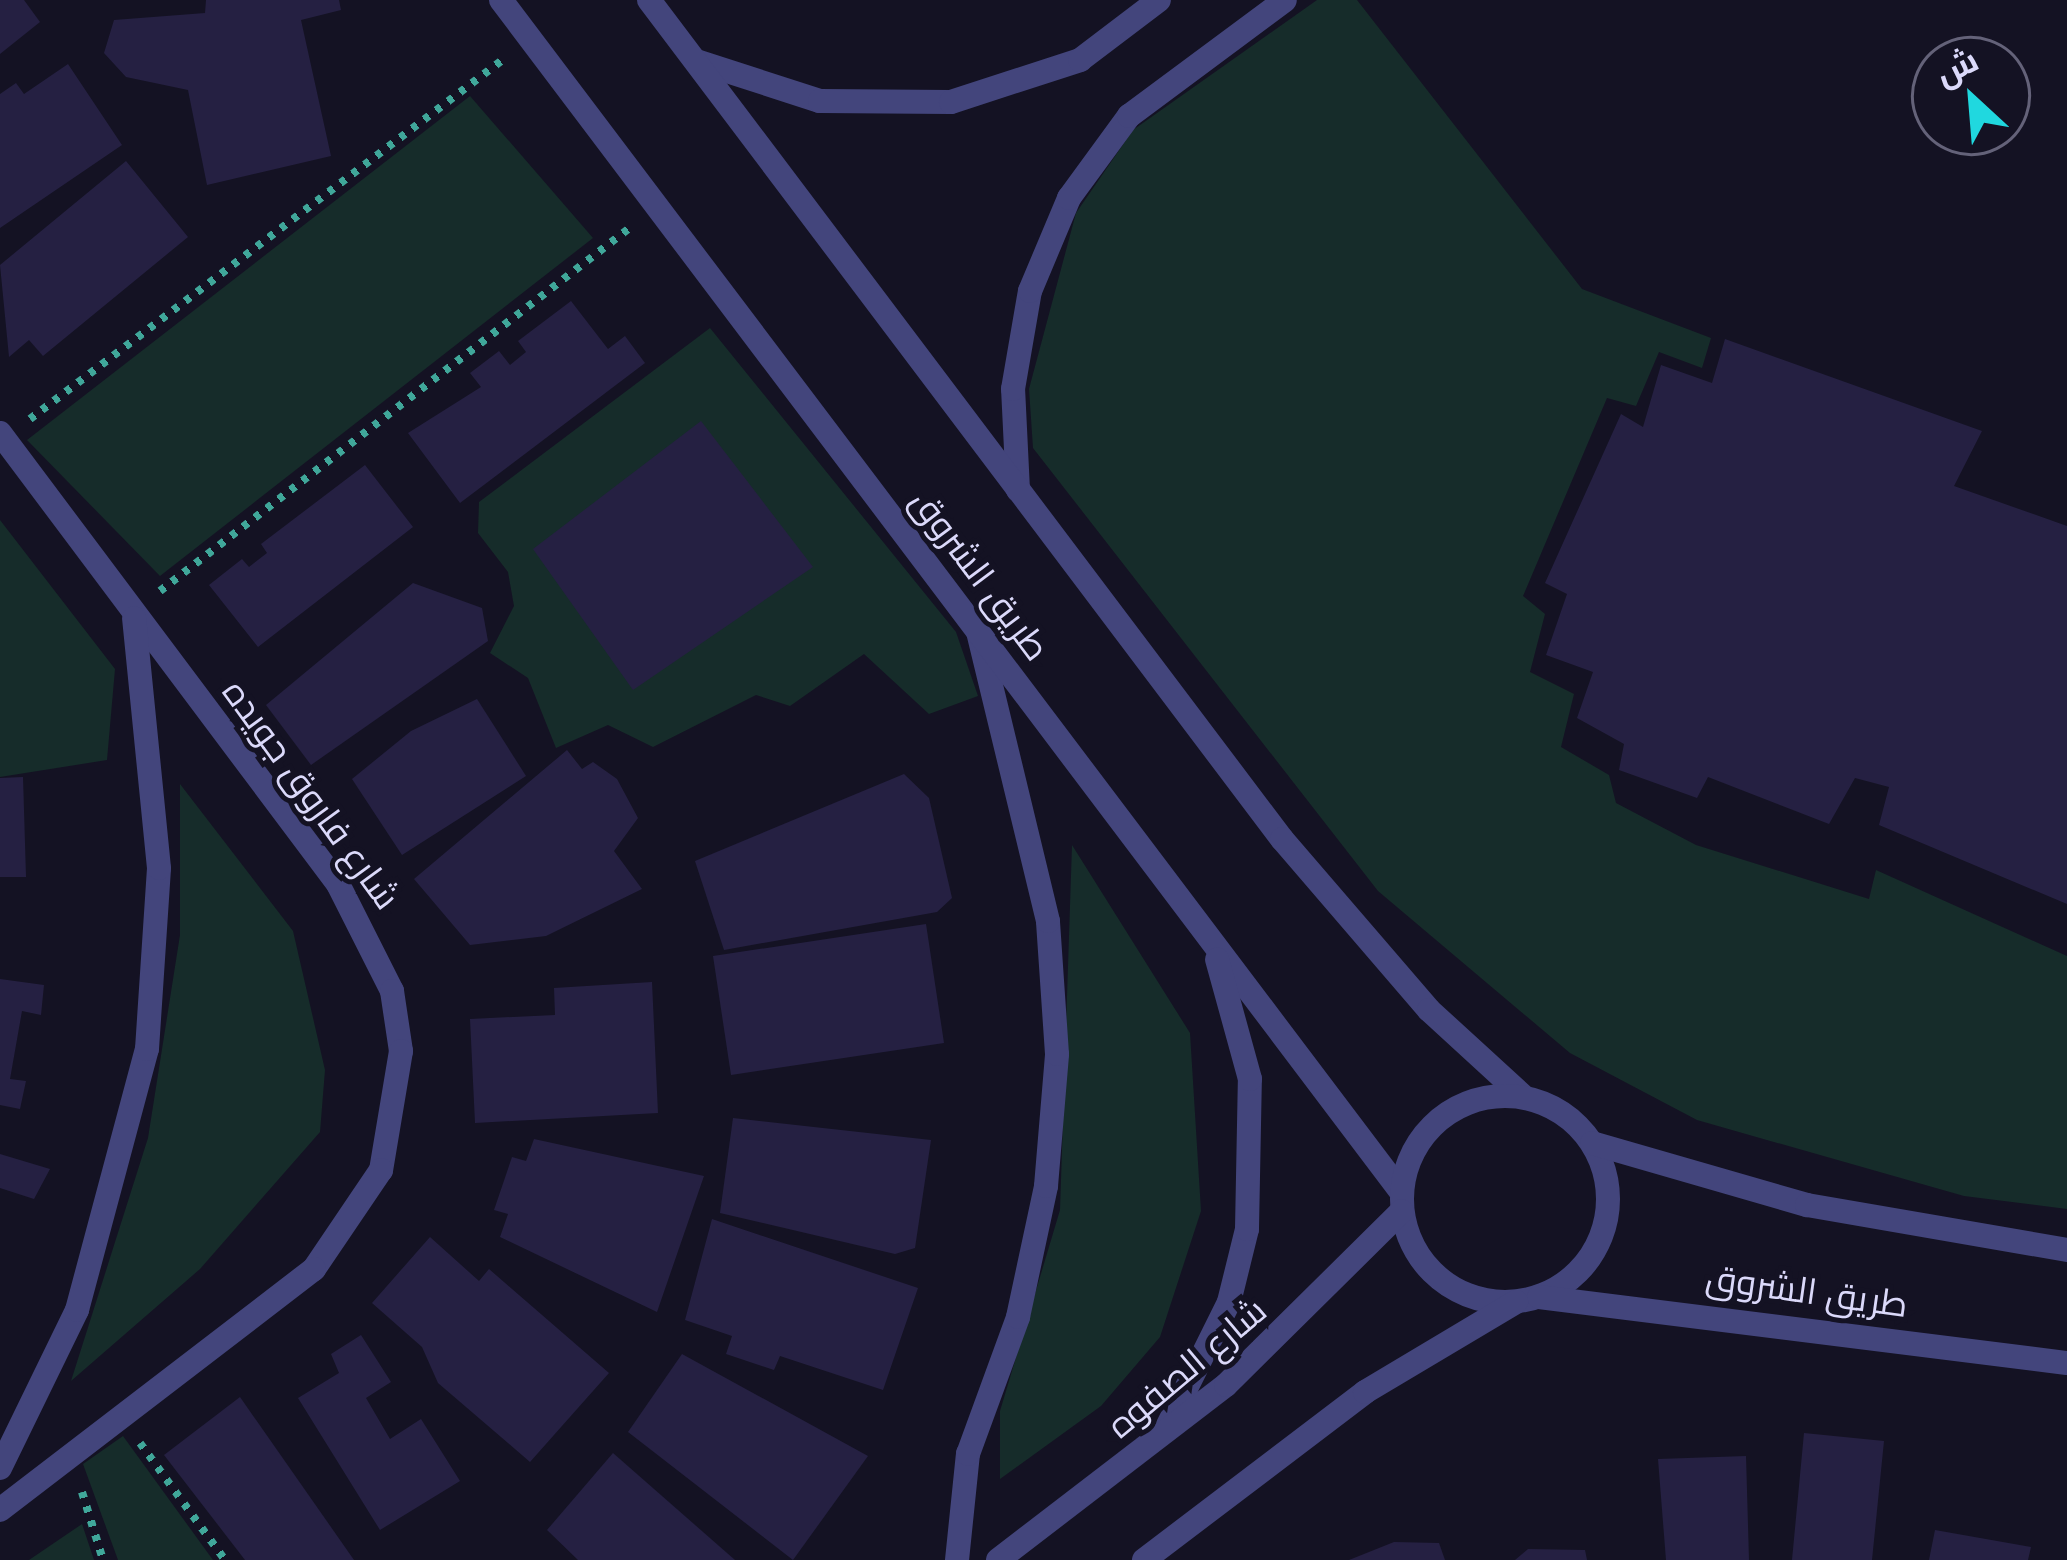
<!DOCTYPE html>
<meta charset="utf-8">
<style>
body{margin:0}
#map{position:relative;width:2067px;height:1560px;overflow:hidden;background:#141223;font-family:Quicksand,Cairo,sans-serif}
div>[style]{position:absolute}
.green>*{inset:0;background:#162c2a}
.building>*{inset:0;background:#252042}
.path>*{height:8px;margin-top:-4px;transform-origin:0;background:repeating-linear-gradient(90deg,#40a79a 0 6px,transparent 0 15px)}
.service>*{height:24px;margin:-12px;padding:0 12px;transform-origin:12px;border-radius:12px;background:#43457c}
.minor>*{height:24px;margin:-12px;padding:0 12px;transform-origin:12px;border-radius:12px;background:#43457c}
.tertiary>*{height:24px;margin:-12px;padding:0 12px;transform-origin:12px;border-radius:12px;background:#43457c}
.tertiary>.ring{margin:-12px;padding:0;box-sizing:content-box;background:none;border:24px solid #43457c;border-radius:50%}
span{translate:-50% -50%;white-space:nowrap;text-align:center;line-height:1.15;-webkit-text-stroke:10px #141223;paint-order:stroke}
.street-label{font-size:36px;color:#dbd9fa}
.north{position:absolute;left:1911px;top:36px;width:120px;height:120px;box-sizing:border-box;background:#141223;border:3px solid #646279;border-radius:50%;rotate:334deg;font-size:33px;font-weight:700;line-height:48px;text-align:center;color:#dbd9fa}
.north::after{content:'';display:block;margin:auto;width:42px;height:54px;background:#20d8df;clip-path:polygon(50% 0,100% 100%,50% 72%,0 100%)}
</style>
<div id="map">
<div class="green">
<i style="clip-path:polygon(1317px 0,1357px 0,1582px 289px,1711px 338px,1702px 368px,1659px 352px,1636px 406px,1607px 398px,1523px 596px,1545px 614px,1530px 672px,1574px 694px,1561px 747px,1609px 775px,1616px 803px,1696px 845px,1869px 899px,1876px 870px,2067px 956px,2067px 1209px,1964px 1196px,1697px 1120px,1570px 1053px,1378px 891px,1033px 448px,1029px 389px,1076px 213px,1133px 130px)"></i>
<i style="clip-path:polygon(470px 96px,593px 238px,160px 576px,27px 440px)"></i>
<i style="clip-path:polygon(710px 328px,956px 632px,978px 696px,929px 714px,864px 654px,790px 706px,756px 695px,653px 747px,608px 725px,556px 748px,528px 678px,490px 653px,514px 606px,508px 572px,478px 533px,479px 502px)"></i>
<i style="clip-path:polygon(0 520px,115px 669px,107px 760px,0 777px)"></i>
<i style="clip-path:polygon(180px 784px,293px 931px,325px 1070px,320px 1132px,200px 1269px,71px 1381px,148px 1138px,180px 935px)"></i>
<i style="clip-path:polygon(1072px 845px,1190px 1033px,1201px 1211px,1160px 1337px,1101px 1406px,1000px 1479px,1000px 1411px,1060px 1210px)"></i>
<i style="clip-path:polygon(123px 1436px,213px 1560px,118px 1560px,83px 1464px)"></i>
<i style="clip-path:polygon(82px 1524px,94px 1560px,29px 1560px)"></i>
</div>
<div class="building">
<i style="clip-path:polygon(0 0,24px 0,40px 22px,0 54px)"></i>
<i style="clip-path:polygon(206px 0,339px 0,341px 10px,301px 20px,331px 156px,207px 185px,188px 90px,126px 77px,104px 53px,114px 20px,205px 13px)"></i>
<i style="clip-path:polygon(68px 64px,122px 145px,0 228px,0 94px,16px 83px,24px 94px)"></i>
<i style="clip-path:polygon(126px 161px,188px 237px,43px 356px,29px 340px,9px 357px,0 265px)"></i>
<i style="clip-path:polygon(571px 301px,608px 349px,625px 336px,645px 363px,460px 503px,408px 433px,481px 387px,470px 373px,499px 351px,510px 365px,526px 352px,518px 341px)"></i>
<i style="clip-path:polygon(1725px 339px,1982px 431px,1954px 486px,2067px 526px,2067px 904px,1879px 825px,1889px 787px,1855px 778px,1829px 824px,1708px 777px,1697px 798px,1619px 770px,1624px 744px,1577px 718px,1593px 672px,1546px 655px,1567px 594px,1545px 583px,1621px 414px,1643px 427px,1661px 365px,1712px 383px)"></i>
<i style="clip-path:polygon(701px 421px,813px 567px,633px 690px,533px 549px)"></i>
<i style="clip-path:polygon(365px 465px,413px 527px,258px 647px,209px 585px,242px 559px,249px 567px,267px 553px,261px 544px)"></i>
<i style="clip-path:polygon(413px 583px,482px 608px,488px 641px,311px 765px,266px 705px)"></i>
<i style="clip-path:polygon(477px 699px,526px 776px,402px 855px,352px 779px,411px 731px)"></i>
<i style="clip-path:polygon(567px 750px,582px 769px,593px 762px,617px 779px,638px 818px,614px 851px,642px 889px,546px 936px,470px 945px,414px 879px)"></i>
<i style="clip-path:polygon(904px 774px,929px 798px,952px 898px,937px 912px,724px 950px,695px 861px)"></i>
<i style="clip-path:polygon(23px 777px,26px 877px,0 877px,0 778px)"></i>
<i style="clip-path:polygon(926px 924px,944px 1043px,731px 1075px,713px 956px)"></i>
<i style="clip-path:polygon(0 979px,44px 985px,41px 1015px,22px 1011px,10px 1079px,26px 1081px,20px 1109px,0 1105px)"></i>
<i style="clip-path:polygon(652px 982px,658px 1113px,475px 1123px,470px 1019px,555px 1015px,554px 988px)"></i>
<i style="clip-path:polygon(733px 1118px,931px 1140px,915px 1248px,895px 1254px,720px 1213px)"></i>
<i style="clip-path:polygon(534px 1139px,704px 1176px,657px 1312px,500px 1237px,508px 1214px,494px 1210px,512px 1157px,526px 1161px)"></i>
<i style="clip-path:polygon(0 1154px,50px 1169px,34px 1199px,0 1188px)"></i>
<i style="clip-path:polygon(712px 1219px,918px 1288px,883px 1390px,780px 1356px,774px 1370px,726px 1354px,732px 1336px,685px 1320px)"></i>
<i style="clip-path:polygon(430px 1237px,479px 1281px,489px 1269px,609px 1373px,530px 1462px,438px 1383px,422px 1347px,372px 1303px)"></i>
<i style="clip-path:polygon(361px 1335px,391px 1382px,366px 1398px,390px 1439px,421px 1419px,460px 1481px,380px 1530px,298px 1398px,339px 1373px,331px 1354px)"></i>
<i style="clip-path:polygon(682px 1354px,868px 1456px,793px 1560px,628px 1432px)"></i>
<i style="clip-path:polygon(240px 1397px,354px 1560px,245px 1560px,164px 1455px)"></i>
<i style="clip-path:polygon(1804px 1433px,1884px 1441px,1872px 1560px,1792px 1560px)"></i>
<i style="clip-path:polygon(613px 1453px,735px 1560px,578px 1560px,547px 1530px)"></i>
<i style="clip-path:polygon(1746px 1456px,1749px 1560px,1666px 1560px,1658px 1459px)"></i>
<i style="clip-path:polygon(1935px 1530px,2031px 1547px,2028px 1560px,1929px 1560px)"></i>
<i style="clip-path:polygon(1394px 1542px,1439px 1543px,1445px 1560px,1349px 1560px)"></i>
<i style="clip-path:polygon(1528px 1549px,1585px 1550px,1587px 1560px,1515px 1560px)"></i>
</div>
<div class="path">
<i style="left:30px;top:419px;width:597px;rotate:-37.23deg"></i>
<i style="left:160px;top:591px;width:597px;rotate:-37.71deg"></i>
<i style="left:140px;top:1443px;width:145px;rotate:54deg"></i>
<i style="left:82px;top:1492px;width:71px;rotate:72.8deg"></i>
</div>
<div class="service">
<i style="left:696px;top:61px;width:130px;rotate:17.9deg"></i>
<i style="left:820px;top:101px;width:131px;rotate:0.4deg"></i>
<i style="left:951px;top:102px;width:136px;rotate:-18deg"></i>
<i style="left:1080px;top:60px;width:99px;rotate:-37.2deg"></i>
<i style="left:1018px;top:490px;width:101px;rotate:-92.8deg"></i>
<i style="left:1013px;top:389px;width:99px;rotate:-80.2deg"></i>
<i style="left:1030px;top:291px;width:101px;rotate:-67.2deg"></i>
<i style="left:1069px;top:198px;width:102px;rotate:-53.8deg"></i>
<i style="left:1129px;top:116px;width:194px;rotate:-36.6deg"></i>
</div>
<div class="minor">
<i style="left:0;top:433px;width:564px;rotate:53.15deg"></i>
<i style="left:338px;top:884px;width:120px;rotate:63.2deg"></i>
<i style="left:392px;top:991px;width:61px;rotate:81.5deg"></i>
<i style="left:401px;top:1051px;width:121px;rotate:99.5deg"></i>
<i style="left:381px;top:1170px;width:120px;rotate:124.1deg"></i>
<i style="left:314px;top:1269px;width:396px;rotate:142.5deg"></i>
<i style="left:0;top:1468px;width:176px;rotate:-64deg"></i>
<i style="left:77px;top:1310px;width:270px;rotate:-75deg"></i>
<i style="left:147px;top:1049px;width:181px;rotate:-86.2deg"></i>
<i style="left:159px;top:868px;width:251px;rotate:-95.7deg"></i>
<i style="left:957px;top:1560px;width:107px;rotate:-84.1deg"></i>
<i style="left:968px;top:1454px;width:146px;rotate:-69.9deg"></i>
<i style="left:1018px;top:1317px;width:134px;rotate:-77.9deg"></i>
<i style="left:1046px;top:1186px;width:132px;rotate:-85.2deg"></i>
<i style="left:1057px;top:1054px;width:133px;rotate:-93.9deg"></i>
<i style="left:1048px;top:921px;width:297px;rotate:-103.6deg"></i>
</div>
<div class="tertiary">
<i style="left:501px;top:0;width:1495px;rotate:52.94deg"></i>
<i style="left:649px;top:0;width:1051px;rotate:52.97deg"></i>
<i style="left:1282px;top:839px;width:225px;rotate:49.3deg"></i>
<i style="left:1429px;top:1010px;width:129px;rotate:42.5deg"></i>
<i class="ring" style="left:1402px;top:1096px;width:182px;height:182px"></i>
<i style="left:1592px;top:1143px;width:224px;rotate:16.1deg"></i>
<i style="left:1807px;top:1205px;width:264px;rotate:9.8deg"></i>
<i style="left:1539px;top:1297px;width:532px;rotate:7.13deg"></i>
<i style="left:1168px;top:1425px;width:137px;rotate:-63.6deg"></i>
<i style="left:1229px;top:1302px;width:75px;rotate:-76.1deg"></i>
<i style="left:1247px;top:1229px;width:150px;rotate:-88.9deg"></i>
<i style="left:1250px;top:1079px;width:124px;rotate:-105.4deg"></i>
<i style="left:998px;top:1560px;width:287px;rotate:-37.5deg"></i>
<i style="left:1226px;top:1385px;width:247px;rotate:-44.7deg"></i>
<i style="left:1144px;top:1560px;width:278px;rotate:-37.2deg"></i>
<i style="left:1365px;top:1392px;width:176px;rotate:-30.8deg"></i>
</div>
<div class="street-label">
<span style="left:981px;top:574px;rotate:53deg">طريق الشروق</span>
<span style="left:312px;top:794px;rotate:54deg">شارع فاروق جويده</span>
<span style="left:1807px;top:1290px;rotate:8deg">طريق الشروق</span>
<span style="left:1186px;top:1367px;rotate:-40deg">شارع الصفوه</span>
</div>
<div class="north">ش</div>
</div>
